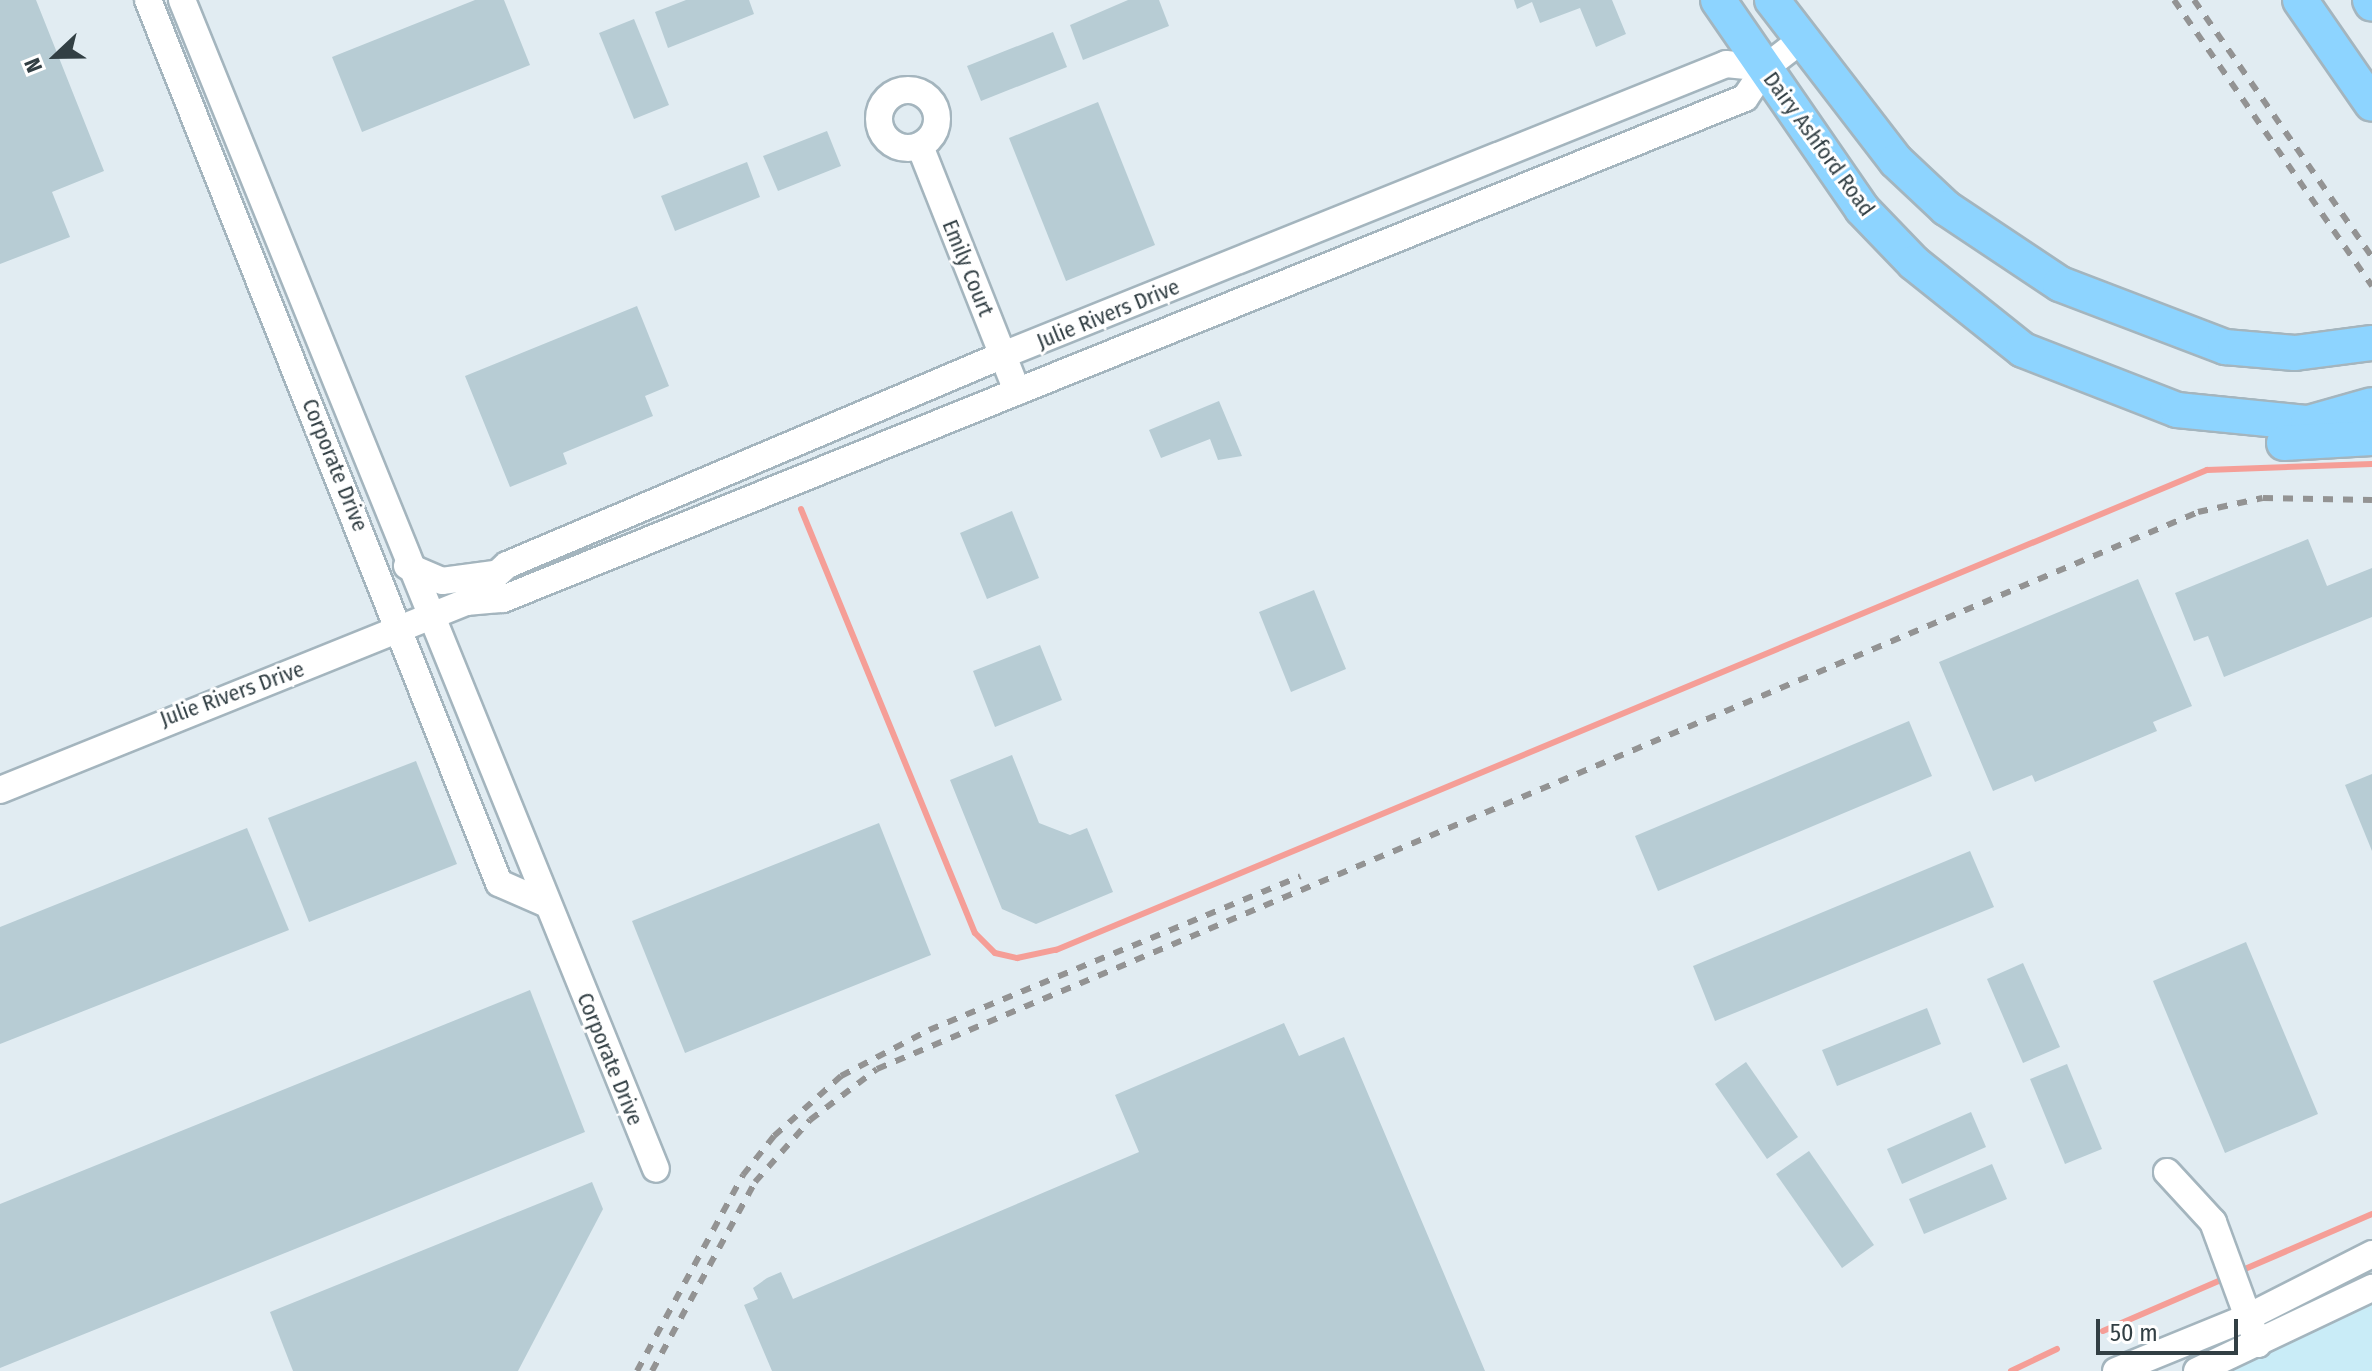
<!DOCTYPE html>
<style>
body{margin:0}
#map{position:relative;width:2372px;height:1371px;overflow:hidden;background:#e1ecf2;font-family:"Fira Sans Condensed",sans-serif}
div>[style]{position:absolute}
.commercial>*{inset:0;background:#c9ecf7}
.stream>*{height:6px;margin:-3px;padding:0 3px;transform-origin:3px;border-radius:3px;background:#f59e97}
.building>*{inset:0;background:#b7ccd4}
.roads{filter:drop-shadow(2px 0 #a4b5be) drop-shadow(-2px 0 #a4b5be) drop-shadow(0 2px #a4b5be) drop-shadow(0 -2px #a4b5be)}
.minor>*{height:26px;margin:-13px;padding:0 13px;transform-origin:13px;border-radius:13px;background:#fff}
.minor>.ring{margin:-13px;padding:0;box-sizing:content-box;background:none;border:26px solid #fff;border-radius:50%}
.major>*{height:34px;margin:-17px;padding:0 17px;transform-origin:17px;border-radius:17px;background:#8dd4ff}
.rail>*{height:6px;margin-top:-3px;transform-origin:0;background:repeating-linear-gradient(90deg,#939393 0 10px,transparent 0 20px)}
span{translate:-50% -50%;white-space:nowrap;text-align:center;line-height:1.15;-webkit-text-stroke:6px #fff;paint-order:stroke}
.street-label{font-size:22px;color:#323f44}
.north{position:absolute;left:16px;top:16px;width:80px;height:80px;-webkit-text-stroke:6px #fff;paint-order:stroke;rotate:248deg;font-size:22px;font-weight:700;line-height:32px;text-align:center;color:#323f44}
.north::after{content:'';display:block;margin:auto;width:28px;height:36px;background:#323f44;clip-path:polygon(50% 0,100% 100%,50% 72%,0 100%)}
.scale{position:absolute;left:2096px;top:1319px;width:142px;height:36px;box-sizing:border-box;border:4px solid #323f44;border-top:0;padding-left:10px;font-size:24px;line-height:28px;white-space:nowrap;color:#323f44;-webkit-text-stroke:6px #fff;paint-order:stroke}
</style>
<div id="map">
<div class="commercial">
<i style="clip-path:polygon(2372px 1302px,2372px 1371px,2209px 1371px)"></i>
</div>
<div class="stream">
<i style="left:801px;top:509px;width:458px;rotate:67.7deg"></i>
<i style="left:975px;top:933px;width:28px;rotate:45deg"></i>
<i style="left:995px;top:953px;width:23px;rotate:13deg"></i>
<i style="left:1017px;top:958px;width:40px;rotate:-12deg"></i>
<i style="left:1056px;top:950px;width:1247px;rotate:-22.64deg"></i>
<i style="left:2207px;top:470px;width:165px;rotate:-2.1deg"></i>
<i style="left:2238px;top:1272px;width:146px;rotate:-23.4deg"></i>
<i style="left:2103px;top:1331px;width:136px;rotate:-23.4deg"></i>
<i style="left:2011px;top:1371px;width:51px;rotate:-25.6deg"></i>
</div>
<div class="building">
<i style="clip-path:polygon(0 0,36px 0,104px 171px,52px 192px,70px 237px,0 264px)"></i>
<i style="clip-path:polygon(475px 0,504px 0,530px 65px,362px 132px,332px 57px)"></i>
<i style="clip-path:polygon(686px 0,749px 0,754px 14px,668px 48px,655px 12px)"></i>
<i style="clip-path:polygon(1128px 0,1159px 0,1169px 26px,1083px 60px,1070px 25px)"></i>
<i style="clip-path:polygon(1514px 0,1612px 0,1626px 34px,1596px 47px,1580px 8px,1540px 23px,1532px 2px,1517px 9px)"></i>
<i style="clip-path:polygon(634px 19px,669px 105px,634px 119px,599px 33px)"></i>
<i style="clip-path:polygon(1053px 32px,1067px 67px,981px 101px,967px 66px)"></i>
<i style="clip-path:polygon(1098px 102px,1155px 245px,1066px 281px,1009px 138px)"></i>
<i style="clip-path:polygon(827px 131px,841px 166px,778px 191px,763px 156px)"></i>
<i style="clip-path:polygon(747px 162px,760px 197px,675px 231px,661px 196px)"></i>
<i style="clip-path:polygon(637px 306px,669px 386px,645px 396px,653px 416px,563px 453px,567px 464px,510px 487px,465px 376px)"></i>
<i style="clip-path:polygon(1219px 401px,1242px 456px,1218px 460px,1210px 439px,1161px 458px,1149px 430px)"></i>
<i style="clip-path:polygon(1012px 511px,1039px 578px,987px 599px,960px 533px)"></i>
<i style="clip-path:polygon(2308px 539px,2327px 586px,2372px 568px,2372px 617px,2224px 677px,2208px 636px,2194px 641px,2175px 593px)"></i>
<i style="clip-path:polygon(2138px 579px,2192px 706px,2153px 722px,2157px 731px,2035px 782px,2032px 775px,1993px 791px,1939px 662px)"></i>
<i style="clip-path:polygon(1314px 590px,1346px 669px,1291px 692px,1259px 612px)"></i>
<i style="clip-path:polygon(1040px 645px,1062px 700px,995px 727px,973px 671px)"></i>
<i style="clip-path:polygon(1909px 721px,1932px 776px,1658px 891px,1635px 836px)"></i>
<i style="clip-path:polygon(1012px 755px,1039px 823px,1070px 835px,1087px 828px,1113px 892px,1036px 924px,1002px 909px,950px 780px)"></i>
<i style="clip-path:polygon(416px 761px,457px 864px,309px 922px,268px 818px)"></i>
<i style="clip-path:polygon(2372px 774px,2372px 851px,2345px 785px)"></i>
<i style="clip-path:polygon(879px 823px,931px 955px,685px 1053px,632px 921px)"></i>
<i style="clip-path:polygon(247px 828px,289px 930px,0 1044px,0 927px)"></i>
<i style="clip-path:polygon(1970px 851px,1994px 907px,1715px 1021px,1693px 966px)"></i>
<i style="clip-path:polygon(2246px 942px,2318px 1114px,2225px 1153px,2153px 981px)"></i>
<i style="clip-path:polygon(2023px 963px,2060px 1047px,2023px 1063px,1987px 979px)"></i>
<i style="clip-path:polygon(530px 990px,585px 1132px,0 1368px,0 1204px)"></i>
<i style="clip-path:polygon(1927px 1008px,1941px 1044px,1837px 1086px,1822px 1050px)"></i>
<i style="clip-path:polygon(1284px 1023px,1299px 1056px,1344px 1037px,1485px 1371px,772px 1371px,744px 1305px,758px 1299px,753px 1288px,767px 1278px,781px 1272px,793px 1299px,1139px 1152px,1115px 1095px)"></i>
<i style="clip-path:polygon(1746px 1062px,1798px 1137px,1767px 1159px,1715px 1084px)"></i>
<i style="clip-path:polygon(2067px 1064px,2102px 1149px,2065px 1164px,2030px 1079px)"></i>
<i style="clip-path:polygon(1971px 1112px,1986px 1147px,1902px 1184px,1887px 1149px)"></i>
<i style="clip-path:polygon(1809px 1151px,1874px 1245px,1842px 1268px,1776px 1174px)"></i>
<i style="clip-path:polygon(1992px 1164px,2007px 1199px,1924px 1234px,1909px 1199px)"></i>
<i style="clip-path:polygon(592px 1182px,603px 1209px,518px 1371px,293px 1371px,270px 1312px)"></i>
</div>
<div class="roads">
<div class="minor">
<i style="left:148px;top:0;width:950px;rotate:68.32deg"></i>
<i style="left:499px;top:883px;width:52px;rotate:23.6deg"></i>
<i style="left:182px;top:0;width:1261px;rotate:67.93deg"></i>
<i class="ring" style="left:879px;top:90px;width:32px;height:32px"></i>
<i style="left:920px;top:146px;width:264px;rotate:68.4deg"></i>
<i style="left:407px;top:566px;width:38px;rotate:23deg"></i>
<i style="left:442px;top:581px;width:51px;rotate:-7.8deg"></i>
<i style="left:466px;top:602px;width:55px;rotate:-42.1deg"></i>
<i style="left:507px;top:565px;width:539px;rotate:-22.95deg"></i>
<i style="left:1003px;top:355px;width:779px;rotate:-21.92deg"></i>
<i style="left:1726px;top:64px;width:39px;rotate:6deg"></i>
<i style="left:0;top:790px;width:502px;rotate:-21.97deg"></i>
<i style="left:466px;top:602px;width:37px;rotate:-5deg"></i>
<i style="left:503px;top:599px;width:1339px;rotate:-21.97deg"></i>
<i style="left:1745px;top:98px;width:36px;rotate:-56deg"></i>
<i style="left:1765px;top:68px;width:44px;rotate:-37.6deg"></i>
<i style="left:2167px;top:1172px;width:68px;rotate:47.4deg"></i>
<i style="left:2213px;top:1222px;width:130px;rotate:69.8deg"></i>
<i style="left:2116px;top:1371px;width:143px;rotate:-22.2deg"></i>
<i style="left:2248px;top:1317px;width:139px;rotate:-26.9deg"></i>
<i style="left:2197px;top:1371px;width:194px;rotate:-25.4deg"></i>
</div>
<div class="major">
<i style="left:1718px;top:0;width:254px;rotate:55.4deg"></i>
<i style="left:1862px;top:209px;width:75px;rotate:46.1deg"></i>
<i style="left:1914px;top:263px;width:139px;rotate:38.6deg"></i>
<i style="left:2023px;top:350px;width:165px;rotate:21.3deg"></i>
<i style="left:2177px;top:410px;width:132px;rotate:5.7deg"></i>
<i style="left:2308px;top:423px;width:66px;rotate:-15.7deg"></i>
<i style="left:1772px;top:0;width:203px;rotate:52.4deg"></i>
<i style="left:1896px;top:161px;width:69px;rotate:43.2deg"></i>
<i style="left:1946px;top:208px;width:137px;rotate:33.7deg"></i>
<i style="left:2060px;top:284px;width:177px;rotate:20.9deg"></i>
<i style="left:2225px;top:347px;width:70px;rotate:4.9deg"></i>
<i style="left:2295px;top:353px;width:78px;rotate:-7.4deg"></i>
<i style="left:2300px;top:0;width:126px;rotate:55.3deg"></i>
<i style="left:2370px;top:0;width:4px;rotate:63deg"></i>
<i style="left:2284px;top:443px;width:88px;rotate:-3.3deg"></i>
</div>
</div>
<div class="rail">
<i style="left:2174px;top:0;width:348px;rotate:55.3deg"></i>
<i style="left:2194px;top:0;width:313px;rotate:55.3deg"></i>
<i style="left:637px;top:1371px;width:223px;rotate:-61.6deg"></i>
<i style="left:743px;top:1175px;width:50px;rotate:-51.5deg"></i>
<i style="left:774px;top:1136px;width:90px;rotate:-41.8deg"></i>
<i style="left:841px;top:1076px;width:99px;rotate:-27.6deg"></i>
<i style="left:929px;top:1030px;width:402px;rotate:-22.5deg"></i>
<i style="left:652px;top:1371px;width:215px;rotate:-61.4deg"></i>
<i style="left:755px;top:1182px;width:83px;rotate:-48.4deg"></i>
<i style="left:810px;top:1120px;width:84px;rotate:-37.3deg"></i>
<i style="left:877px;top:1069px;width:1434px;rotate:-22.86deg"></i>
<i style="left:2198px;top:512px;width:66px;rotate:-12.2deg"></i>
<i style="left:2263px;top:498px;width:109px;rotate:1.1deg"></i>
</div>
<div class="street-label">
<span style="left:1819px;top:144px;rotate:54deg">Dairy Ashford Road</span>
<span style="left:968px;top:268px;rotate:68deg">Emily Court</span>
<span style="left:1108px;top:314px;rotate:-22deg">Julie Rivers Drive</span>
<span style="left:335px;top:465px;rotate:68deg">Corporate Drive</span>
<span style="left:232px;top:694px;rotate:-20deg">Julie Rivers Drive</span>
<span style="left:610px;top:1059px;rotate:68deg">Corporate Drive</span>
</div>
<div class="north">N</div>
<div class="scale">50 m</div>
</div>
